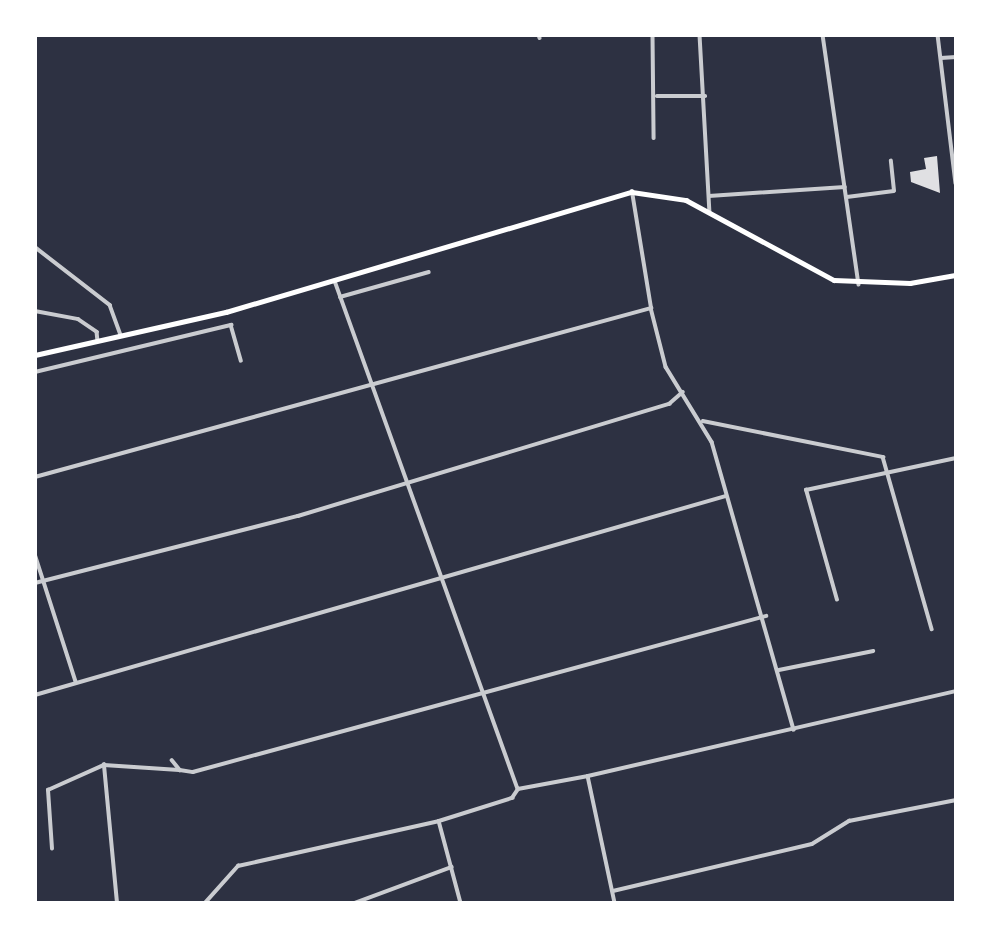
<!DOCTYPE html>
<style>
body{margin:0}
#map{position:relative;width:991px;height:938px;overflow:hidden;background:#2d3142;font-family:"Fira Sans Condensed",sans-serif}
div>[style]{position:absolute}
.building>*{inset:0;background:#e0e0e3}
.minor>*{height:3.5px;margin:-1.75px;padding:0 1.75px;transform-origin:1.75px;border-radius:1.75px;background:#caccd0}
.tertiary>*{height:3.5px;margin:-1.75px;padding:0 1.75px;transform-origin:1.75px;border-radius:1.75px;background:#caccd0}
.secondary>*{height:4.5px;margin:-2.25px;padding:0 2.25px;transform-origin:2.25px;border-radius:2.25px;background:#fff}
span{translate:-50% -50%;white-space:nowrap;text-align:center;line-height:1.15;-webkit-text-stroke:5px #fff;paint-order:stroke}
.frame{position:absolute;inset:0;border:37px solid #fff;pointer-events:none}
</style>
<div id="map">
<div class="building">
<i style="clip-path:polygon(937px 156px,940px 193px,911px 182px,910px 172px,926px 169px,924px 158px)"></i>
</div>
<div class="minor">
<i style="left:539px;top:35px;width:3px;rotate:72deg"></i>
<i style="left:653px;top:35px;width:103px;rotate:89.4deg"></i>
<i style="left:700px;top:35px;width:177px;rotate:86.8deg"></i>
<i style="left:823px;top:35px;width:252px;rotate:81.8deg"></i>
<i style="left:938px;top:35px;width:149px;rotate:83.1deg"></i>
<i style="left:941px;top:58px;width:15px;rotate:-4deg"></i>
<i style="left:657px;top:96px;width:48px"></i>
<i style="left:709px;top:196px;width:136px;rotate:-3.8deg"></i>
<i style="left:847px;top:197px;width:47px;rotate:-7.3deg"></i>
<i style="left:894px;top:191px;width:30px;rotate:-96deg"></i>
<i style="left:35px;top:247px;width:95px;rotate:37.7deg"></i>
<i style="left:110px;top:305px;width:32px;rotate:70deg"></i>
<i style="left:340px;top:297px;width:92px;rotate:-15.7deg"></i>
<i style="left:651px;top:308px;width:61px;rotate:75.7deg"></i>
<i style="left:666px;top:367px;width:88px;rotate:58.5deg"></i>
<i style="left:712px;top:442px;width:299px;rotate:74.1deg"></i>
<i style="left:35px;top:311px;width:44px;rotate:10.5deg"></i>
<i style="left:78px;top:319px;width:23px;rotate:34deg"></i>
<i style="left:97px;top:332px;width:9px;rotate:84deg"></i>
<i style="left:35px;top:372px;width:202px;rotate:-13.5deg"></i>
<i style="left:231px;top:325px;width:37px;rotate:74deg"></i>
<i style="left:703px;top:421px;width:184px;rotate:11.3deg"></i>
<i style="left:883px;top:457px;width:179px;rotate:74.1deg"></i>
<i style="left:35px;top:477px;width:639px;rotate:-15.34deg"></i>
<i style="left:651px;top:308px;width:118px;rotate:-99.3deg"></i>
<i style="left:35px;top:554px;width:134px;rotate:72.2deg"></i>
<i style="left:35px;top:583px;width:271px;rotate:-14.3deg"></i>
<i style="left:298px;top:516px;width:388px;rotate:-16.8deg"></i>
<i style="left:669px;top:404px;width:18px;rotate:-41deg"></i>
<i style="left:837px;top:600px;width:114px;rotate:-105.7deg"></i>
<i style="left:806px;top:490px;width:153px;rotate:-12deg"></i>
<i style="left:779px;top:670px;width:96px;rotate:-11.4deg"></i>
<i style="left:35px;top:695px;width:719px;rotate:-16.07deg"></i>
<i style="left:172px;top:760px;width:13px;rotate:51deg"></i>
<i style="left:180px;top:770px;width:13px;rotate:9deg"></i>
<i style="left:193px;top:772px;width:594px;rotate:-15.23deg"></i>
<i style="left:588px;top:776px;width:378px;rotate:-13deg"></i>
<i style="left:439px;top:821px;width:85px;rotate:75deg"></i>
<i style="left:52px;top:849px;width:59px;rotate:-93.9deg"></i>
<i style="left:48px;top:790px;width:61px;rotate:-24.1deg"></i>
<i style="left:613px;top:891px;width:204px;rotate:-13.3deg"></i>
<i style="left:812px;top:844px;width:44px;rotate:-31.9deg"></i>
<i style="left:849px;top:821px;width:109px;rotate:-11.1deg"></i>
<i style="left:117px;top:903px;width:139px;rotate:-95.4deg"></i>
<i style="left:104px;top:765px;width:75px;rotate:3.8deg"></i>
<i style="left:205px;top:903px;width:50px;rotate:-48.3deg"></i>
<i style="left:238px;top:866px;width:206px;rotate:-12.6deg"></i>
<i style="left:439px;top:821px;width:77px;rotate:-17.5deg"></i>
<i style="left:512px;top:798px;width:11px;rotate:-56deg"></i>
<i style="left:355px;top:903px;width:103px;rotate:-20.4deg"></i>
</div>
<div class="tertiary">
<i style="left:335px;top:281px;width:540px;rotate:70.19deg"></i>
<i style="left:518px;top:789px;width:71px;rotate:-10.5deg"></i>
<i style="left:588px;top:776px;width:130px;rotate:78deg"></i>
</div>
<div class="secondary">
<i style="left:35px;top:355px;width:196px;rotate:-12.7deg"></i>
<i style="left:226px;top:312px;width:423px;rotate:-16.5deg"></i>
<i style="left:632px;top:192px;width:55px;rotate:8.4deg"></i>
<i style="left:686px;top:200px;width:168px;rotate:28.4deg"></i>
<i style="left:834px;top:280px;width:76px;rotate:2.3deg"></i>
<i style="left:910px;top:283px;width:47px;rotate:-9.9deg"></i>
</div>
<div class="frame"></div>
</div>
